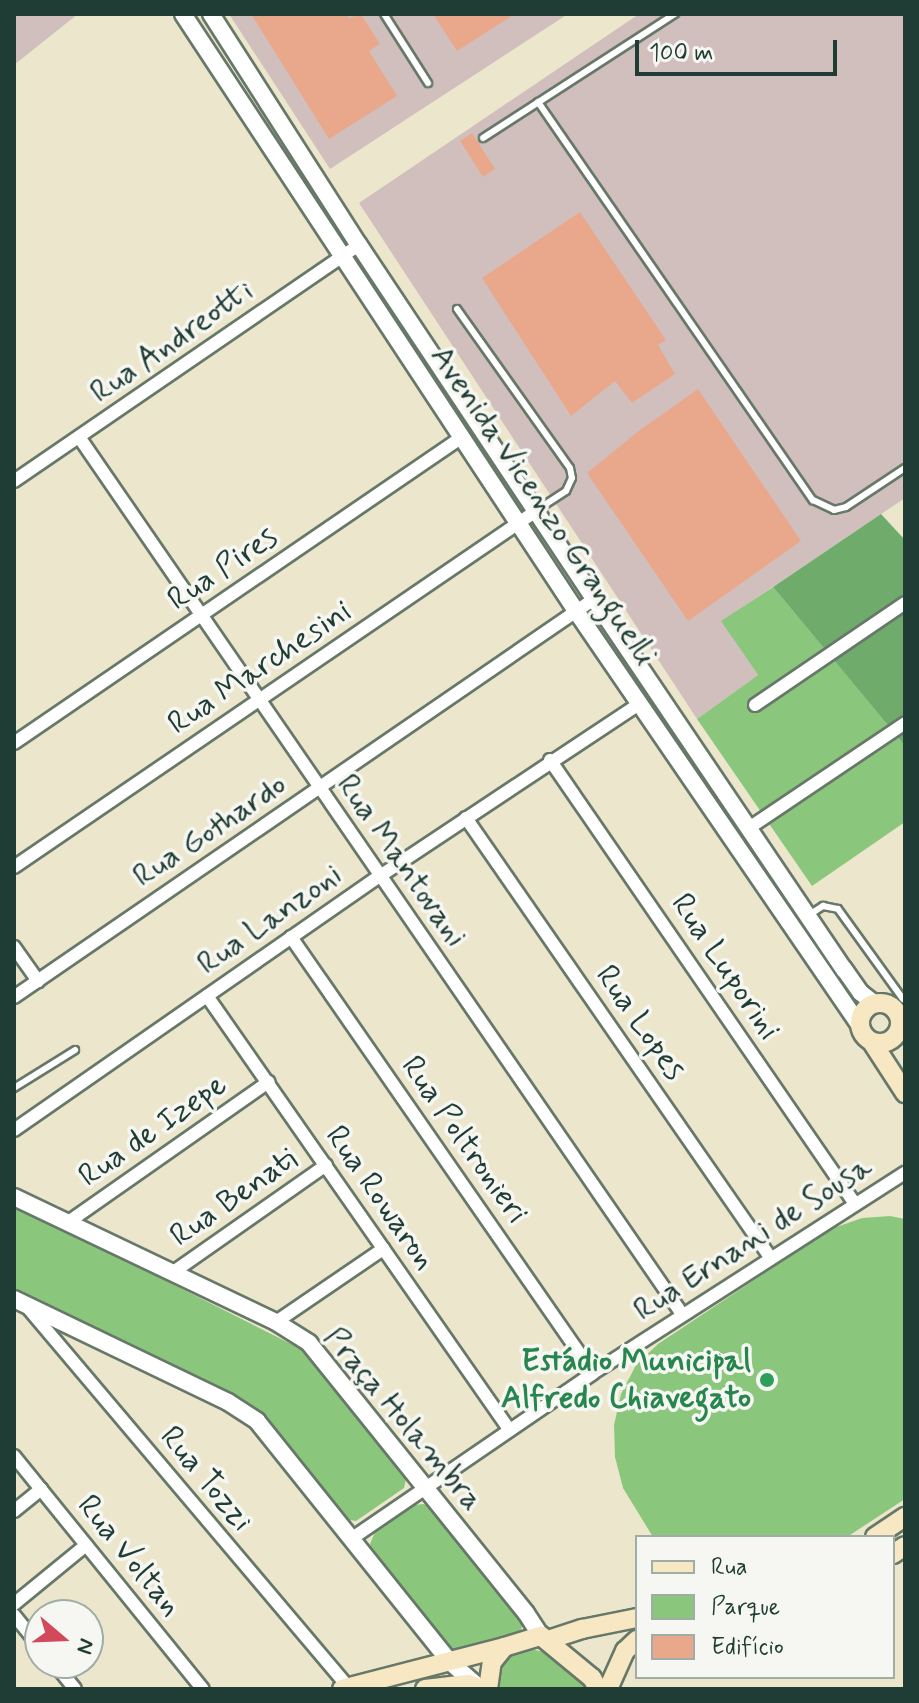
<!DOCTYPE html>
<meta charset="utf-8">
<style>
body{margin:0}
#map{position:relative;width:919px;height:1703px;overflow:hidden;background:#ece7cc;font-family:Mynerve,sans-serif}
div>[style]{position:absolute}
.industrial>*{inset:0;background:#d1bfbe}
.green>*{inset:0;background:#8ac77d}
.forest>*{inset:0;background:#6fac6c}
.building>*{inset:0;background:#e9a88c}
.roads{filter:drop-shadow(2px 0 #677869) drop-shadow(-2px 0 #677869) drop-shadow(0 2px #677869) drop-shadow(0 -2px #677869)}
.service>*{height:6px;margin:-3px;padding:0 3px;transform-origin:3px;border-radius:3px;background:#fff}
.minor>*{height:12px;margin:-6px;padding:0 6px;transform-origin:6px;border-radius:6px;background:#fff}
.tertiary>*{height:16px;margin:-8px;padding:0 8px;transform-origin:8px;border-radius:8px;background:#fff}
.secondary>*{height:18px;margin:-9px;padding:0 9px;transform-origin:9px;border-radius:9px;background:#f7e8c3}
.secondary>.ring{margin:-9px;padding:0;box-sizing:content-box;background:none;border:18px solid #f7e8c3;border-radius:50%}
.dots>*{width:22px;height:22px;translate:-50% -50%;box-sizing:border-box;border:4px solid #f6f6f2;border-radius:50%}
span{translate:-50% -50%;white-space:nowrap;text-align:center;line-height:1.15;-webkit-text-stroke:7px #f6f6f2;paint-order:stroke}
.street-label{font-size:32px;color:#1f3d34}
.leisure-label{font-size:32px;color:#27864d;font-weight:700}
.right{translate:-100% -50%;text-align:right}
.frame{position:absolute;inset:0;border:16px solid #1f3d34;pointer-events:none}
.legend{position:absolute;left:635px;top:1535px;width:260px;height:144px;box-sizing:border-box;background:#f6f6f2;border:2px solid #a0aca6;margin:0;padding:10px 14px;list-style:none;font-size:24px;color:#1f3d34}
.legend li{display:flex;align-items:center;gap:16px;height:40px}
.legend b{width:40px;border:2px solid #a0aca6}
.north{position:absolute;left:24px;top:1599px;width:80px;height:80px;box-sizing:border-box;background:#f6f6f2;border:2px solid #a0aca6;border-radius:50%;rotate:109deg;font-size:22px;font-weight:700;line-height:32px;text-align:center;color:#1f3d34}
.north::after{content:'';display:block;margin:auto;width:28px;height:36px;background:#d1495b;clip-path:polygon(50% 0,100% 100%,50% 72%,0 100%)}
.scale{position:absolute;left:635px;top:40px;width:202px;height:36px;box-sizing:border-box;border:4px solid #1f3d34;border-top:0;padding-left:10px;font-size:24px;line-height:28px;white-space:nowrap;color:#1f3d34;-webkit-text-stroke:6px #f6f6f2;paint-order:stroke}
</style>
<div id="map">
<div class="industrial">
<i style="clip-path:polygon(14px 14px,78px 14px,14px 65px)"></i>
<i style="clip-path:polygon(229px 14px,568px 14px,330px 169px)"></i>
<i style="clip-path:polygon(639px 14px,905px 14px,905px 498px,722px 621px,758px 675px,697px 719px,359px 203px)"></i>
</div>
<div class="green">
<i style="clip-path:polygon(773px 587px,905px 746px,905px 822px,812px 886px,697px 719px,758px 675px,721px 621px)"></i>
<i style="clip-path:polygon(14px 1204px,307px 1352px,407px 1475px,404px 1488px,356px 1521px,350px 1520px,255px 1410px,14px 1288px)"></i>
<i style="clip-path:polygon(890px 1216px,905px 1219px,905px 1499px,847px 1537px,653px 1537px,623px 1488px,615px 1457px,614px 1425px,621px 1394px,636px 1365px,658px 1344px,831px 1229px,862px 1218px)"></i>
<i style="clip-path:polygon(423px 1504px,432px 1506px,524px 1619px,519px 1637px,456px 1651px,451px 1648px,372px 1551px,370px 1544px,375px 1532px,415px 1505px)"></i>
<i style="clip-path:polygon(526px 1647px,556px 1656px,590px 1689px,494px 1689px,494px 1671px,512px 1652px)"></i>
</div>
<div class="forest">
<i style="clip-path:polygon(881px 514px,905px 540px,905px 746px,773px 587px)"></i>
</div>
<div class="building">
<i style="clip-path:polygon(251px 14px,346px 14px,349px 18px,361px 14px,380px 44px,369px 51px,397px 96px,329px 139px)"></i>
<i style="clip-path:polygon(433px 14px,515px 14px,457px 51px)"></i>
<i style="clip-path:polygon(472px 133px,495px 169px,483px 177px,460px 141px)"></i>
<i style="clip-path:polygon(580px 212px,666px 340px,658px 345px,675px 374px,632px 403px,615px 381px,571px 416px,482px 278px)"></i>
<i style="clip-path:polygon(698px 389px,801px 541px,688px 621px,587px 473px,640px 430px)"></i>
</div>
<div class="roads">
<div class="service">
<i style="left:384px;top:14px;width:82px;rotate:57.5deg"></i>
<i style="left:538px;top:102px;width:484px;rotate:55.4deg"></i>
<i style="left:813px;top:500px;width:23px;rotate:25deg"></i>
<i style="left:834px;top:510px;width:12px;rotate:-14deg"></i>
<i style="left:846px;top:507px;width:71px;rotate:-33.5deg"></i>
<i style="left:483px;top:138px;width:229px;rotate:-32.9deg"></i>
<i style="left:457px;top:309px;width:195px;rotate:54.6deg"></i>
<i style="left:570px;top:468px;width:10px;rotate:79deg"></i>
<i style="left:572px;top:478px;width:14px;rotate:115deg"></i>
<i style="left:566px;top:491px;width:33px;rotate:147deg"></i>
<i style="left:809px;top:915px;width:17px;rotate:-33deg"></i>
<i style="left:823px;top:906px;width:15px;rotate:11deg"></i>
<i style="left:838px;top:909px;width:111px;rotate:54.2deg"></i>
<i style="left:14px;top:1088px;width:72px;rotate:-31.9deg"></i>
</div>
<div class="minor">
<i style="left:79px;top:437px;width:1064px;rotate:55.49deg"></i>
<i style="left:14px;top:481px;width:418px;rotate:-34.4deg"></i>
<i style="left:755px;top:705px;width:181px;rotate:-34.2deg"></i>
<i style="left:14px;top:743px;width:543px;rotate:-34.33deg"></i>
<i style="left:550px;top:760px;width:539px;rotate:55.51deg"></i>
<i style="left:466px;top:818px;width:534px;rotate:55.3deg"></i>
<i style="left:749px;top:828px;width:188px;rotate:-33.9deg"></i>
<i style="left:14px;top:867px;width:632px;rotate:-34.29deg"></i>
<i style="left:291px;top:937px;width:530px;rotate:55.29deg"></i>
<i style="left:14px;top:947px;width:42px;rotate:54.8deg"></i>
<i style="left:207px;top:996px;width:528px;rotate:55.11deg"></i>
<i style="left:14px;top:997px;width:703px;rotate:-34.46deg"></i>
<i style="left:14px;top:1130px;width:446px;rotate:-34.8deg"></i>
<i style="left:380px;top:876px;width:311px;rotate:-33.6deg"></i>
<i style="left:67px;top:1223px;width:246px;rotate:-35deg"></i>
<i style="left:172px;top:1273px;width:188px;rotate:-35deg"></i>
<i style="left:28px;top:1308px;width:496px;rotate:49.8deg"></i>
<i style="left:276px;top:1322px;width:130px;rotate:-34.3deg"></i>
<i style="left:14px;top:1456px;width:300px;rotate:51deg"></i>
<i style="left:14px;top:1511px;width:35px;rotate:-39deg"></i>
<i style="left:351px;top:1539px;width:293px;rotate:-34.4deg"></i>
<i style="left:593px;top:1373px;width:371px;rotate:-32.7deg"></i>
<i style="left:14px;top:1604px;width:93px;rotate:-39.3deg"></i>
<i style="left:14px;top:1615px;width:41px;rotate:50.9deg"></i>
<i style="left:54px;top:1663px;width:33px;rotate:51deg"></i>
</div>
<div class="tertiary">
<i style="left:183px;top:14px;width:715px;rotate:56.64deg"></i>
<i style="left:576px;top:611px;width:503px;rotate:55.61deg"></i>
<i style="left:211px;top:14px;width:274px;rotate:57.4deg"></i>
<i style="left:359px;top:245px;width:425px;rotate:56.4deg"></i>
<i style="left:594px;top:599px;width:447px;rotate:56deg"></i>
<i style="left:844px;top:969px;width:29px;rotate:55deg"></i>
<i style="left:861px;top:993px;width:18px;rotate:38deg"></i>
<i style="left:14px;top:1197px;width:290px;rotate:25.5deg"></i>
<i style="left:276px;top:1322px;width:39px;rotate:32deg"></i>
<i style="left:309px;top:1343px;width:346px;rotate:51.2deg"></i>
<i style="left:526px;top:1613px;width:27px;rotate:57deg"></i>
<i style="left:14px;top:1299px;width:237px;rotate:25.7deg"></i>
<i style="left:228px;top:1402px;width:35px;rotate:33deg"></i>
<i style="left:257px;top:1421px;width:309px;rotate:51.3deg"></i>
<i style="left:450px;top:1662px;width:40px;rotate:41deg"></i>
</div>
<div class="secondary">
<i class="ring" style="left:860px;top:1003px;width:22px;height:22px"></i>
<i style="left:872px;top:1042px;width:61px;rotate:57.1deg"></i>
<i style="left:875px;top:1537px;width:36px;rotate:-34deg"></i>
<i style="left:893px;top:1554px;width:14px;rotate:-34deg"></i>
<i style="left:548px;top:1640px;width:36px;rotate:-18deg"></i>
<i style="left:582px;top:1629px;width:56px;rotate:-11.3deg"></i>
<i style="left:342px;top:1689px;width:167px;rotate:-14.5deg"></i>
<i style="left:425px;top:1689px;width:43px;rotate:-6.6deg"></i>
<i style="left:468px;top:1684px;width:14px;rotate:21deg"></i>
<i style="left:488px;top:1689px;width:27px;rotate:-82deg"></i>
<i style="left:492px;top:1662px;width:19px;rotate:-51deg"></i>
<i style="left:504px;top:1647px;width:39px;rotate:-17deg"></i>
<i style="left:541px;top:1636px;width:66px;rotate:39.5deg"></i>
<i style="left:592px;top:1678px;width:13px;rotate:61deg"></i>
<i style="left:608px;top:1689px;width:42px;rotate:-65.9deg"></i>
<i style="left:625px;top:1651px;width:16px;rotate:-43deg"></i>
</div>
</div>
<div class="dots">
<i style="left:767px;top:1380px;background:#2e9e5b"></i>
</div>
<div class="street-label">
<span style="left:172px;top:342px;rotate:-35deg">Rua Andreotti</span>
<span style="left:543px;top:506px;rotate:56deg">Avenida Vicenzo Granguelli</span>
<span style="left:223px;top:569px;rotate:-34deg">Rua Pires</span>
<span style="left:260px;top:668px;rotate:-34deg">Rua Marchesini</span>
<span style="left:210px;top:831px;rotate:-34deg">Rua Gothardo</span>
<span style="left:401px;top:861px;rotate:55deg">Rua Mantovani</span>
<span style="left:270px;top:920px;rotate:-35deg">Rua Lanzoni</span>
<span style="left:725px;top:967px;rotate:56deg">Rua Luporini</span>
<span style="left:640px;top:1023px;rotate:55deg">Rua Lopes</span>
<span style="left:153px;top:1131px;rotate:-35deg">Rua de Izepe</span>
<span style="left:464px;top:1140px;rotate:55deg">Rua Poltronieri</span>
<span style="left:234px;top:1198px;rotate:-35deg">Rua Benati</span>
<span style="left:380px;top:1198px;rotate:55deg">Rua Rowaron</span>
<span style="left:753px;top:1239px;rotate:-33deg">Rua Ernani de Sousa</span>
<span style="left:403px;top:1419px;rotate:50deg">Praça Holambra</span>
<span style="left:206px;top:1479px;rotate:50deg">Rua Tozzi</span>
<span style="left:129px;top:1556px;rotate:51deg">Rua Voltan</span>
</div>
<div class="leisure-label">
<span class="right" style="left:751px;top:1380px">Estádio Municipal<br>Alfredo Chiavegato</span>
</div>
<div class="frame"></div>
<ul class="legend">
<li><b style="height:10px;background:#f7e8c3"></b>Rua</li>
<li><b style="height:22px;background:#8ac77d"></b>Parque</li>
<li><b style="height:22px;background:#e9a88c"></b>Edifício</li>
</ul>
<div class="north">N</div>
<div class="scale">100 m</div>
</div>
